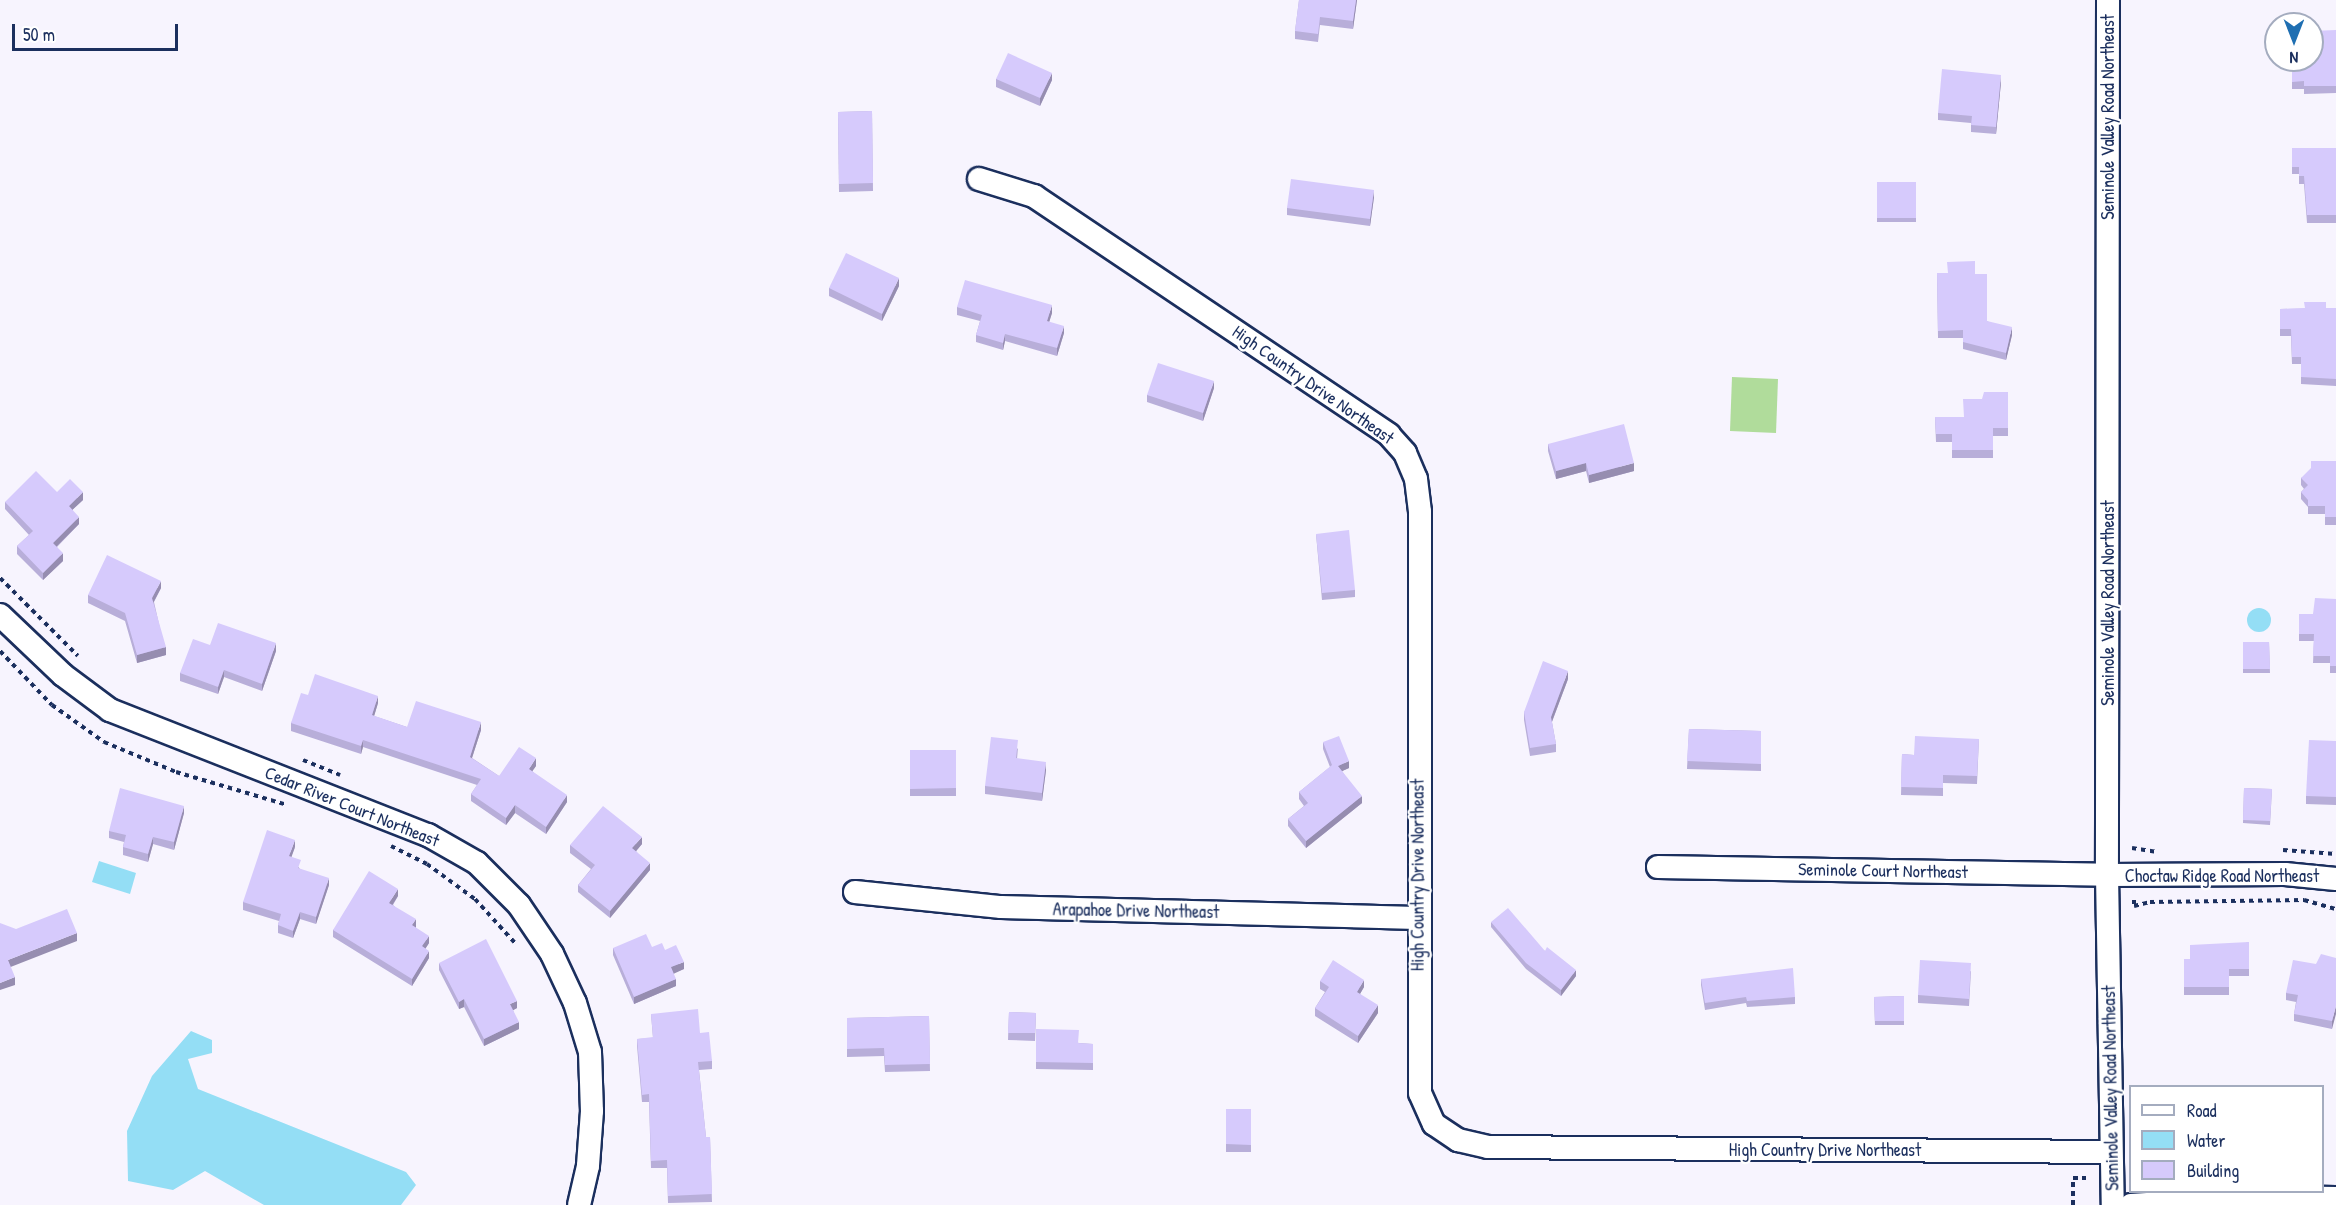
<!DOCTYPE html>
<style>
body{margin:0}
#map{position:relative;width:2336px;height:1205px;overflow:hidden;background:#f7f4fe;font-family:"Patrick Hand",sans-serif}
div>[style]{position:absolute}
.green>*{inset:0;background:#b0dc9b}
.water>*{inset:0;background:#94def5}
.round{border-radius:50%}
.path>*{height:4px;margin-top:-2px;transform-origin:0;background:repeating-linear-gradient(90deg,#1b2f5e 0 4.5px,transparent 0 9px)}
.roads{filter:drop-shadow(2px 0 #1b2f5e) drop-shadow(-2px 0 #1b2f5e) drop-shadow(0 2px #1b2f5e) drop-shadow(0 -2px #1b2f5e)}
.minor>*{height:22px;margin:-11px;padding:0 11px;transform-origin:11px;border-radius:11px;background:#fff}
.wall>*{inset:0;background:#b8aed9}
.shaded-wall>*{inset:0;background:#968db0}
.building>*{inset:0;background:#d6cafc}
span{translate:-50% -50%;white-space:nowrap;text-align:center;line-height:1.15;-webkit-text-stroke:4.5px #fff;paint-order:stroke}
.street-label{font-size:18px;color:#1b2f5e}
.legend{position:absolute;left:2129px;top:1085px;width:195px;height:108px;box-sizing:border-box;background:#fff;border:2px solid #a4acbf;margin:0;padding:8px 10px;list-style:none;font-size:18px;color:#1b2f5e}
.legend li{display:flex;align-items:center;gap:12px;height:30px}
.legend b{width:30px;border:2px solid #a4acbf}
.north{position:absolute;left:2264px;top:12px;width:60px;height:60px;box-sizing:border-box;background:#fff;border:2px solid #a4acbf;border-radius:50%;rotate:180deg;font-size:16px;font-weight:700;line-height:24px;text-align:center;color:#1b2f5e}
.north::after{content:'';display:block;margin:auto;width:21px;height:27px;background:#1f6fb2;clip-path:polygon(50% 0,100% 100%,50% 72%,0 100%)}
.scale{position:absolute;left:12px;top:24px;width:166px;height:27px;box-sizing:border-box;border:3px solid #1b2f5e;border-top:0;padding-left:8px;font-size:18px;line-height:21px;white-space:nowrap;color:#1b2f5e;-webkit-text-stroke:4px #fff;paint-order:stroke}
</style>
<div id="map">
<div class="green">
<i style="clip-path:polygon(1732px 377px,1778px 379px,1776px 433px,1730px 431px)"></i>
</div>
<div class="water">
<i class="round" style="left:2247px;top:608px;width:24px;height:24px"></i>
<i style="clip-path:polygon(99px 861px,136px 873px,130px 894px,92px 882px)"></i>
<i style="clip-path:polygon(191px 1031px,212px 1040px,212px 1053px,188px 1059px,198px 1089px,406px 1172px,416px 1185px,401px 1205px,264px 1205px,205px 1171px,173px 1190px,128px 1181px,127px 1131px,152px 1076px)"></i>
</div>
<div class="path">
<i style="left:0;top:578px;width:110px;rotate:45deg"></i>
<i style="left:0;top:651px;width:75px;rotate:46.1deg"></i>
<i style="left:52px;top:705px;width:64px;rotate:35.4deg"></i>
<i style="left:104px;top:742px;width:78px;rotate:22.6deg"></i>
<i style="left:176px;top:772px;width:113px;rotate:16.5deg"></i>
<i style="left:303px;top:760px;width:40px;rotate:22deg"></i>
<i style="left:391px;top:846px;width:40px;rotate:26.6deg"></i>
<i style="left:427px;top:864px;width:59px;rotate:36.1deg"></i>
<i style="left:475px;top:899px;width:61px;rotate:47.7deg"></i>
<i style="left:2132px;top:848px;width:24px;rotate:9deg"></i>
<i style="left:2283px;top:850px;width:53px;rotate:4.3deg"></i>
<i style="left:2134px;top:900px;width:6px;rotate:90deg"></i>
<i style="left:2134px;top:906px;width:16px;rotate:-14deg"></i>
<i style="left:2150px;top:902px;width:154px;rotate:-0.7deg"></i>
<i style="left:2304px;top:900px;width:33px;rotate:16deg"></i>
<i style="left:2073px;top:1205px;width:27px;rotate:-90deg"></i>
<i style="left:2073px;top:1178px;width:13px"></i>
</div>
<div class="roads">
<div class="minor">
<i style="left:2108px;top:0;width:875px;rotate:90.07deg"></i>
<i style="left:2107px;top:875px;width:330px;rotate:89deg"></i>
<i style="left:979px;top:179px;width:58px;rotate:17.2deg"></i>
<i style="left:1034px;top:196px;width:428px;rotate:33.9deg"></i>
<i style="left:1389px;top:435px;width:24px;rotate:48deg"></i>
<i style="left:1405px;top:453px;width:28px;rotate:67deg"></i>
<i style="left:1416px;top:479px;width:33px;rotate:83deg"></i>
<i style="left:1420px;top:512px;width:581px;rotate:90deg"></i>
<i style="left:1420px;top:1093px;width:34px;rotate:66deg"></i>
<i style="left:1434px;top:1124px;width:29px;rotate:34deg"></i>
<i style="left:1458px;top:1140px;width:31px;rotate:13deg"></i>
<i style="left:1488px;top:1147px;width:623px;rotate:0.46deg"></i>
<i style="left:0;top:615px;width:87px;rotate:43.6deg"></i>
<i style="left:63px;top:675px;width:59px;rotate:36.7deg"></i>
<i style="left:110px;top:710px;width:342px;rotate:21.5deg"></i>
<i style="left:428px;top:835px;width:56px;rotate:29.7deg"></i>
<i style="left:477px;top:863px;width:59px;rotate:45deg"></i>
<i style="left:519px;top:905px;width:59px;rotate:56deg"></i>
<i style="left:552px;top:954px;width:54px;rotate:64.9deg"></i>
<i style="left:575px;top:1003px;width:51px;rotate:73deg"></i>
<i style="left:590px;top:1052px;width:59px;rotate:88.1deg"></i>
<i style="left:592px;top:1111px;width:55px;rotate:94.2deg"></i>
<i style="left:588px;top:1166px;width:40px;rotate:103deg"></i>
<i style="left:1658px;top:867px;width:449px;rotate:1deg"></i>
<i style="left:2107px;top:875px;width:178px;rotate:-0.3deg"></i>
<i style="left:2285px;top:874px;width:51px;rotate:5.6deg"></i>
<i style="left:855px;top:892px;width:147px;rotate:5.9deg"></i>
<i style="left:1001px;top:907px;width:416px;rotate:1.5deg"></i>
<i style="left:2131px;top:1205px;width:130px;rotate:-3.5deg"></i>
<i style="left:2261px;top:1197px;width:75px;rotate:0.8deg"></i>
</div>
</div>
<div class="wall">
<i style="clip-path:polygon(1299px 0,1357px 0,1353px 29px,1320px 25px,1318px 42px,1295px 39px,1295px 31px)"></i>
<i style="clip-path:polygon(2336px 30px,2336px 93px,2304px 94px,2304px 89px,2292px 89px,2292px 63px,2305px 63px)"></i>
<i style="clip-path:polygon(996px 79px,1052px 80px,1040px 106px,996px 87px)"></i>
<i style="clip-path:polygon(2001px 82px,1996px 134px,1971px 132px,1971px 123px,1938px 120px,1938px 113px)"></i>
<i style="clip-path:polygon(872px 111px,873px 191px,839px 192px,838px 112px)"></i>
<i style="clip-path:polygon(2292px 148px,2336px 148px,2336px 223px,2307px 223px,2304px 184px,2299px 184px,2299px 174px,2292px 174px)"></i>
<i style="clip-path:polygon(1877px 182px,1916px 182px,1916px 222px,1877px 222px)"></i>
<i style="clip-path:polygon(1374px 197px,1370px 226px,1287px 215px,1287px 208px)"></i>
<i style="clip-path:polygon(1937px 273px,1975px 274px,1987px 321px,2012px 335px,2006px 360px,1963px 349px,1963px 338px,1938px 338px)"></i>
<i style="clip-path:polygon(899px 286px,882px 321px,829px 296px,829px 288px)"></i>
<i style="clip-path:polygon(957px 307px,1052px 313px,1049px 322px,1064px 333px,1057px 356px,1005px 341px,1003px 350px,976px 342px,976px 335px,980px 321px,957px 315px)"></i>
<i style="clip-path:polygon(2336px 308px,2336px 386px,2301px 384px,2301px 364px,2292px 364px,2291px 336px,2280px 336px,2280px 309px)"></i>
<i style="clip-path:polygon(1214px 388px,1203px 421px,1147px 402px,1147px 395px)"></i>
<i style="clip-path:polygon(2008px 392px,2008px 436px,1993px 436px,1993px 458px,1952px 458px,1952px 442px,1936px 442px,1935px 417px,1964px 417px,1982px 399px)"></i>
<i style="clip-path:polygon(1548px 444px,1634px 471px,1589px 483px,1586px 471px,1556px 479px,1548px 451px)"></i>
<i style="clip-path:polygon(2336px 461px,2336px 525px,2325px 525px,2325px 514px,2308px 514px,2308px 507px,2301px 499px,2301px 492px,2304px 489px,2301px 485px,2301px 478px)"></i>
<i style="clip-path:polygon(57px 492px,83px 500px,72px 510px,79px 524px,57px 547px,63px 561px,43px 580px,17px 554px,17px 546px,29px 535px,5px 509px,5px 502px)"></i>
<i style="clip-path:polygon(1316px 534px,1355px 590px,1355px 597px,1322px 600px)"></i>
<i style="clip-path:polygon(161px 588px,154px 602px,166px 655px,137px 663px,125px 621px,88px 603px,88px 595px)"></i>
<i style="clip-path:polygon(2336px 599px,2336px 673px,2330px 673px,2330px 663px,2313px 663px,2314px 641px,2299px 641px,2299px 614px,2313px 614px)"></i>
<i style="clip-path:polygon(2243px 642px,2269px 642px,2270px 673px,2243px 673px)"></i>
<i style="clip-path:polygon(210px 645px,276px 651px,262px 691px,224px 677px,218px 694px,180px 681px,180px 673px)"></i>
<i style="clip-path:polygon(1568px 679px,1552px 722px,1556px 744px,1556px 752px,1530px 756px,1524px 720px,1524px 712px)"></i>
<i style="clip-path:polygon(308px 695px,378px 703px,374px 716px,407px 727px,481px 730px,472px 758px,499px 776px,536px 766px,532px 771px,567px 802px,546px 834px,515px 813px,506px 825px,471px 801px,471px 794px,477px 785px,363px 747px,361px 754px,291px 731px,291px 723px)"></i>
<i style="clip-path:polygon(1689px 729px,1761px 731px,1761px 771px,1687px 769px)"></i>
<i style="clip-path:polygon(1979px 739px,1977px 784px,1943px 783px,1943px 796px,1901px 795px,1902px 754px,1914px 755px)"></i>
<i style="clip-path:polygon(2336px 741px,2336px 805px,2306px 804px,2306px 796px)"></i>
<i style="clip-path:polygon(1323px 742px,1349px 768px,1342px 771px,1362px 803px,1306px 848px,1288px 826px,1288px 819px,1304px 806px,1299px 799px,1299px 792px,1330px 767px,1323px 749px)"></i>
<i style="clip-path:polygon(1018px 748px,1017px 759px,1046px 770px,1042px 801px,985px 794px,985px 786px)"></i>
<i style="clip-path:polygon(910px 750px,956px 750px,956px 796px,910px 796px)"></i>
<i style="clip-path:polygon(2244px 788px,2272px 789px,2270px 825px,2243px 823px)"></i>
<i style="clip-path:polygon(184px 813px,174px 850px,153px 844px,148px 862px,123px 855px,123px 847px,124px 842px,109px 838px,109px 831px)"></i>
<i style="clip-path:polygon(642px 844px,636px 851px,650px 870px,610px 918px,578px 892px,578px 885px,591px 869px,570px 853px,570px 845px)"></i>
<i style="clip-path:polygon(295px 847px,291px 857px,300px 869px,329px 885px,316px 924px,300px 919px,293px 938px,278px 933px,278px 925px,279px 921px,243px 910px,243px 902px)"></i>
<i style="clip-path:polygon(398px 896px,393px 905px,416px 927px,416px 928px,429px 943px,425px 949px,429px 958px,412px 986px,333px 937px,333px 930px)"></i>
<i style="clip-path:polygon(1491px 922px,1545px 951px,1576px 976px,1561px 996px,1526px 969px,1491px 927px)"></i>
<i style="clip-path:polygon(2249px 942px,2249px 976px,2229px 976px,2229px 995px,2184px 995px,2184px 959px,2190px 959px)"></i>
<i style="clip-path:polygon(652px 947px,665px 950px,684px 969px,673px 973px,676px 986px,634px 1004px,613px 955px,613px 948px)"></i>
<i style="clip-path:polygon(2336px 958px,2332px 1029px,2294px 1021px,2294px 1014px,2296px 1002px,2286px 1000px,2286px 993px,2316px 964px)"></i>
<i style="clip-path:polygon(439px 963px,517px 1008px,513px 1010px,519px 1029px,484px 1046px,464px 1007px,459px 1009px,439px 970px)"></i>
<i style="clip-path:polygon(1971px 971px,1969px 1006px,1918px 1003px,1918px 995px)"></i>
<i style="clip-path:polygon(1701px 979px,1795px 997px,1795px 1004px,1747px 1007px,1746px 1003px,1705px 1010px,1701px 985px)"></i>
<i style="clip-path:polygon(1320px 981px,1364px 987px,1360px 994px,1378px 1013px,1358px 1043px,1315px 1016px,1315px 1008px,1325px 992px,1320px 989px)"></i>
<i style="clip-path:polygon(1904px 996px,1904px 1025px,1875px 1025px,1874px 997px)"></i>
<i style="clip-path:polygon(1009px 1012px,1036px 1013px,1035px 1041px,1008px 1040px)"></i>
<i style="clip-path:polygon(651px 1014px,700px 1033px,712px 1061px,712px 1069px,699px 1070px,706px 1137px,710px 1137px,712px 1202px,668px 1203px,667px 1168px,651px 1168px,649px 1102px,642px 1102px,637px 1046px,637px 1039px,653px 1038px)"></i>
<i style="clip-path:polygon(929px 1016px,930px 1071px,885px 1072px,884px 1056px,847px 1057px,847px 1018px)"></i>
<i style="clip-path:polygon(1036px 1029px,1079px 1043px,1093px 1044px,1093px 1070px,1036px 1069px)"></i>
<i style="clip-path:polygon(1226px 1109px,1251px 1109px,1251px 1152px,1226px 1152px)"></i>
</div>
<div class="shaded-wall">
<i style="clip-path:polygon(1356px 0,1357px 0,1353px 29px,1353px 21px)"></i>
<i style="clip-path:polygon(1052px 73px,1052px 80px,1040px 106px,1040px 98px)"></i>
<i style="clip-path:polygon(2001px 75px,2001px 82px,1996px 134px,1996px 127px)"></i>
<i style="clip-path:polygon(1374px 190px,1374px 197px,1370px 226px,1370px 219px)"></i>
<i style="clip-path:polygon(899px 278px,899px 286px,882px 321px,882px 314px)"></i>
<i style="clip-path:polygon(1052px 305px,1052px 313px,1047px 329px,1047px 321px)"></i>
<i style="clip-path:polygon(1064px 326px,1064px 333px,1057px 356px,1057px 348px)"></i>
<i style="clip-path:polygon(2012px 327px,2012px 335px,2006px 360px,2006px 353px)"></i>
<i style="clip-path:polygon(1005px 334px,1005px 341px,1003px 350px,1003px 343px)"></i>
<i style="clip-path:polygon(1214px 381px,1214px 388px,1203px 421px,1203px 413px)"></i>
<i style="clip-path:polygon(1586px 463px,1586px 471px,1556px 479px,1556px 471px)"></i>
<i style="clip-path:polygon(1634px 463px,1634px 471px,1589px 483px,1589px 475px)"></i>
<i style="clip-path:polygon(83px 492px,83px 500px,69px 513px,69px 506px)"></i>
<i style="clip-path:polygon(79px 517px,79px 524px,53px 550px,53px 543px)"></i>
<i style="clip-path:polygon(63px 553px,63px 561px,43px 580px,43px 573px)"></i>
<i style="clip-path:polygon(161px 581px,161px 588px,152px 605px,152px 598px)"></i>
<i style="clip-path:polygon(276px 643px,276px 651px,262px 691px,262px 684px)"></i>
<i style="clip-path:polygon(166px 647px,166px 655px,137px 663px,137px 655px)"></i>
<i style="clip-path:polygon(224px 670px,224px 677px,218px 694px,218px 687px)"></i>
<i style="clip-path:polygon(1568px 671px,1568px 679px,1551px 724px,1551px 717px)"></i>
<i style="clip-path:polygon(378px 696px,378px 703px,372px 723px,372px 715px)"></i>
<i style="clip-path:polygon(481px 722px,481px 730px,470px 764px,470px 757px)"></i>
<i style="clip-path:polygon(363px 740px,363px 747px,361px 754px,361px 746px)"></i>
<i style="clip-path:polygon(536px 758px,536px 766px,529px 776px,529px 769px)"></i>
<i style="clip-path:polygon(1349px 761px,1349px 768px,1338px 773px,1338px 766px)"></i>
<i style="clip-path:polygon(1046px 762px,1046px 770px,1042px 801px,1042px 793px)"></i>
<i style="clip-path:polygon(567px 795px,567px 802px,546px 834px,546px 827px)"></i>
<i style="clip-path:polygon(1362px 796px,1362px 803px,1306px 848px,1306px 841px)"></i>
<i style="clip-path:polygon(515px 805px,515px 813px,506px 825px,506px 818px)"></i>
<i style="clip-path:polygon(184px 806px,184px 813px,174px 850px,174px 842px)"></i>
<i style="clip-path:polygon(153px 837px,153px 844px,148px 862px,148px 854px)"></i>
<i style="clip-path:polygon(642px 837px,642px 844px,632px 856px,632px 848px)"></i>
<i style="clip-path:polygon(295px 840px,295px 847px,289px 864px,289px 856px)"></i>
<i style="clip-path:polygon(650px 863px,650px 870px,610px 918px,610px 911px)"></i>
<i style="clip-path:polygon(329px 878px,329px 885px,316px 924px,316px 917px)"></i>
<i style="clip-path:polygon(398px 889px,398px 896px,389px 910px,389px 903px)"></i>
<i style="clip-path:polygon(300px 912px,300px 919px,293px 938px,293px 931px)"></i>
<i style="clip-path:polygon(416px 919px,416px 927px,412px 933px,412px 925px)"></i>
<i style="clip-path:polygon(77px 933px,77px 941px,8px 968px,8px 960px)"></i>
<i style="clip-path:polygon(429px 936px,429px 943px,422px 954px,422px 946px)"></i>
<i style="clip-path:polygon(429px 951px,429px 958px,412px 986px,412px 979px)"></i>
<i style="clip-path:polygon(684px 962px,684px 969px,671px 975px,671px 967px)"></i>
<i style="clip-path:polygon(1576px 970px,1576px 976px,1561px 996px,1561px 990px)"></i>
<i style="clip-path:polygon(15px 977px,15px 985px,0 990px,0 983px)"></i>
<i style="clip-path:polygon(676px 979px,676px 986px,634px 1004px,634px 997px)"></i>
<i style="clip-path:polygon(1364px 980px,1364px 987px,1357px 999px,1357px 992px)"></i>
<i style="clip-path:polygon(464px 999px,464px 1007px,459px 1009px,459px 1002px)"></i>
<i style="clip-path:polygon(517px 1001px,517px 1008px,510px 1012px,510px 1004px)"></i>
<i style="clip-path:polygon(1378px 1005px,1378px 1013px,1358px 1043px,1358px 1036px)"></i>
<i style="clip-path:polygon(2336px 1006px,2336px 1014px,2332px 1029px,2332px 1021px)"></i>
<i style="clip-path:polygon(519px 1022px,519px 1029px,484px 1046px,484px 1039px)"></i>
</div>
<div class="building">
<i style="clip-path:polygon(1299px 0,1356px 0,1353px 21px,1320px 17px,1318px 34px,1295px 31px)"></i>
<i style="clip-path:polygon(2336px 30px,2336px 86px,2304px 86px,2304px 81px,2292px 82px,2292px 63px,2305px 63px,2305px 60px,2312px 60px,2312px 31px)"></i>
<i style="clip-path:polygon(1008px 53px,1052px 73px,1040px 98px,996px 79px)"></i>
<i style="clip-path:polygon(1942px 69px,2001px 75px,1996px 127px,1971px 125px,1972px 116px,1938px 113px)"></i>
<i style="clip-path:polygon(872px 111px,873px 183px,839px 184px,838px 112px)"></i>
<i style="clip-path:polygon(2292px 148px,2336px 148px,2336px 215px,2307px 215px,2304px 176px,2299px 176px,2299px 167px,2292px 167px)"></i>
<i style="clip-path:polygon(1291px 179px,1374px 190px,1370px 219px,1287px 208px)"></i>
<i style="clip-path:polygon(1877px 182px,1916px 182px,1916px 218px,1877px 218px)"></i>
<i style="clip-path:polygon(846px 253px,899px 278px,882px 314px,829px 288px)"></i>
<i style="clip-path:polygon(1975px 261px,1975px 274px,1987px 274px,1987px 321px,2012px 327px,2006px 353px,1963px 342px,1963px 330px,1938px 331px,1937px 273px,1948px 273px,1947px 262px)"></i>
<i style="clip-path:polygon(965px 280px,1052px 305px,1047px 321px,1064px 326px,1057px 348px,1005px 334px,1003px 343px,976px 335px,982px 315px,957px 307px)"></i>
<i style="clip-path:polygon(2304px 302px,2326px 302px,2326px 308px,2336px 308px,2336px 379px,2301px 377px,2301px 357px,2292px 357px,2291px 329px,2280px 329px,2280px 309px,2305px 308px)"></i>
<i style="clip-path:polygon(1158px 363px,1214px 381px,1203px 413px,1147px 395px)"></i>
<i style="clip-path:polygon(1984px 392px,2008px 392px,2008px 428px,1993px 428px,1993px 450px,1952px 450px,1952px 434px,1936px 434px,1935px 417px,1964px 417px,1963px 399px,1982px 399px)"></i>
<i style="clip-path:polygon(1624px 424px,1634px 463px,1589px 475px,1586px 463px,1556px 471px,1548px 444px)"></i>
<i style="clip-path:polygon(2311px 461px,2336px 461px,2336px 517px,2325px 517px,2325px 506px,2308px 506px,2308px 500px,2301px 492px,2308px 485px,2301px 478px,2311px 468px)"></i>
<i style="clip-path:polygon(36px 471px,57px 492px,70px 479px,83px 492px,69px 506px,79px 517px,53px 543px,63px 553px,43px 573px,17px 546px,33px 531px,5px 502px)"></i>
<i style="clip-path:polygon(1349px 530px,1355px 590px,1322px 593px,1316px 534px)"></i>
<i style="clip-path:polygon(107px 555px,161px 581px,152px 598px,166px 647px,137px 655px,125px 613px,88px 595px)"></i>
<i style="clip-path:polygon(2315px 598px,2336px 599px,2336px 666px,2330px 666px,2330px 656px,2313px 656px,2314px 634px,2299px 634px,2299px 614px,2313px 614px)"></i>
<i style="clip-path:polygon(218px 623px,276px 643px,262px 684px,224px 670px,218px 687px,180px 673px,193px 639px,210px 645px)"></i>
<i style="clip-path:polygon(2243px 642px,2269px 642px,2270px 669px,2243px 669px)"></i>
<i style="clip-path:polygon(1543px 661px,1568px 671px,1551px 717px,1556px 744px,1530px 748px,1524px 712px)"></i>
<i style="clip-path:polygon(315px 674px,378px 696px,372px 715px,407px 727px,416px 701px,481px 722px,470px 757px,499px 776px,519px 747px,536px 758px,529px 769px,567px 795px,546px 827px,515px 805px,506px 818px,471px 794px,481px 779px,363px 740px,361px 746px,291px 723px,301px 693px,308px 695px)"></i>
<i style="clip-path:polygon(1689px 729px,1761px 731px,1761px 764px,1687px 761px)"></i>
<i style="clip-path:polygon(1339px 736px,1349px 761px,1338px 766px,1362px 796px,1306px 841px,1288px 819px,1308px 803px,1299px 792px,1332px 765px,1323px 742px)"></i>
<i style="clip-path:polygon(1915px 736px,1979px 739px,1977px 776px,1943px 775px,1943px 788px,1901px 787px,1902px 754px,1914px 755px)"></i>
<i style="clip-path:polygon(991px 737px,1018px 740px,1016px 758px,1046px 762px,1042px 793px,985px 786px)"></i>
<i style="clip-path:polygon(2309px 740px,2336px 741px,2336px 797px,2306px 796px)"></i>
<i style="clip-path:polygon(910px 750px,956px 750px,956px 788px,910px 789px)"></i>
<i style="clip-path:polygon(120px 788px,184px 806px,174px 842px,153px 837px,148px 854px,123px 847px,126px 835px,109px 831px)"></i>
<i style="clip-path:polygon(2244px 788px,2272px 789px,2270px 821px,2243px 820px)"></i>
<i style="clip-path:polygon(603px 806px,642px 837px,632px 848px,650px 863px,610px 911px,578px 885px,595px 865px,570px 845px)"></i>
<i style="clip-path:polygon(267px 830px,295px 840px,289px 856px,301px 860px,298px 868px,329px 878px,316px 917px,300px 912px,293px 931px,278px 925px,281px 914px,243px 902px)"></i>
<i style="clip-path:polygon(369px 871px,398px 889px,389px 903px,416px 919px,412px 925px,429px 936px,422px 946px,429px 951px,412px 979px,333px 930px)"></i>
<i style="clip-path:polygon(1508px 908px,1545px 951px,1547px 947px,1576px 970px,1561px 990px,1526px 963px,1491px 922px)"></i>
<i style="clip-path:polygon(67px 909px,77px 933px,8px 960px,15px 977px,0 983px,0 923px,16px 929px)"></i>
<i style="clip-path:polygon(646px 934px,652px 947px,662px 943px,665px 950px,676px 945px,684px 962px,671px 967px,676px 979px,634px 997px,613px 948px)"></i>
<i style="clip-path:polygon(486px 939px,517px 1001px,510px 1004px,519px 1022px,484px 1039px,464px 999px,459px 1002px,439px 963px)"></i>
<i style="clip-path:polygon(2249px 942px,2249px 969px,2229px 969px,2229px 987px,2184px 987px,2184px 959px,2190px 959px,2190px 945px)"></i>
<i style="clip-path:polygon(2321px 954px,2336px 958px,2336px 1006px,2332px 1021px,2294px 1014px,2298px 995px,2286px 993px,2293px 960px,2316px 964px)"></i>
<i style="clip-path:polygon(1333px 960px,1364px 980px,1357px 992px,1378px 1005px,1358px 1036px,1315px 1008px,1329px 987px,1320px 981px)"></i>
<i style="clip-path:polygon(1920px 960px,1971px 963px,1969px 999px,1918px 995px)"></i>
<i style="clip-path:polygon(1793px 968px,1795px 997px,1747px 1001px,1746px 997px,1705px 1003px,1701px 979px)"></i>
<i style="clip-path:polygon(1904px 996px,1904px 1021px,1875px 1021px,1874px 997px)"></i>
<i style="clip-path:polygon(698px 1009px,700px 1033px,709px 1032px,712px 1061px,698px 1062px,706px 1137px,710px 1137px,712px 1194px,668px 1196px,667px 1160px,651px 1161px,649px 1094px,642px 1095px,637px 1039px,653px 1037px,651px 1014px)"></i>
<i style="clip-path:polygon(1009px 1012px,1036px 1013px,1035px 1033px,1008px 1033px)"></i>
<i style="clip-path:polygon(929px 1016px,930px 1064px,885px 1065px,884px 1048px,847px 1049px,847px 1018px)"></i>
<i style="clip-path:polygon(1036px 1029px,1079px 1030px,1078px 1043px,1093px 1044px,1093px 1063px,1036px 1062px)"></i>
<i style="clip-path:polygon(1226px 1109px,1251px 1109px,1251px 1145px,1226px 1144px)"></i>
</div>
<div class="street-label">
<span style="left:2108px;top:117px;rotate:-90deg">Seminole Valley Road Northeast</span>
<span style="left:1313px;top:385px;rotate:35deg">High Country Drive Northeast</span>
<span style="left:2108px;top:603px;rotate:-90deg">Seminole Valley Road Northeast</span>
<span style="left:352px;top:807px;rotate:22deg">Cedar River Court Northeast</span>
<span style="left:1883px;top:871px;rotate:1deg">Seminole Court Northeast</span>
<span style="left:1418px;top:875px;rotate:-90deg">High Country Drive Northeast</span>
<span style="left:2222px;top:876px">Choctaw Ridge Road Northeast</span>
<span style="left:1136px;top:911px;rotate:1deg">Arapahoe Drive Northeast</span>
<span style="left:2111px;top:1088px;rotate:-91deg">Seminole Valley Road Northeast</span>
<span style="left:1825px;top:1150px">High Country Drive Northeast</span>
</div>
<ul class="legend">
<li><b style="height:8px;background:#fff"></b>Road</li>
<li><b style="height:16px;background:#94def5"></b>Water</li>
<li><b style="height:16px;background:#d6cafc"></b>Building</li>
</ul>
<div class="north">N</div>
<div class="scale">50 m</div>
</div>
